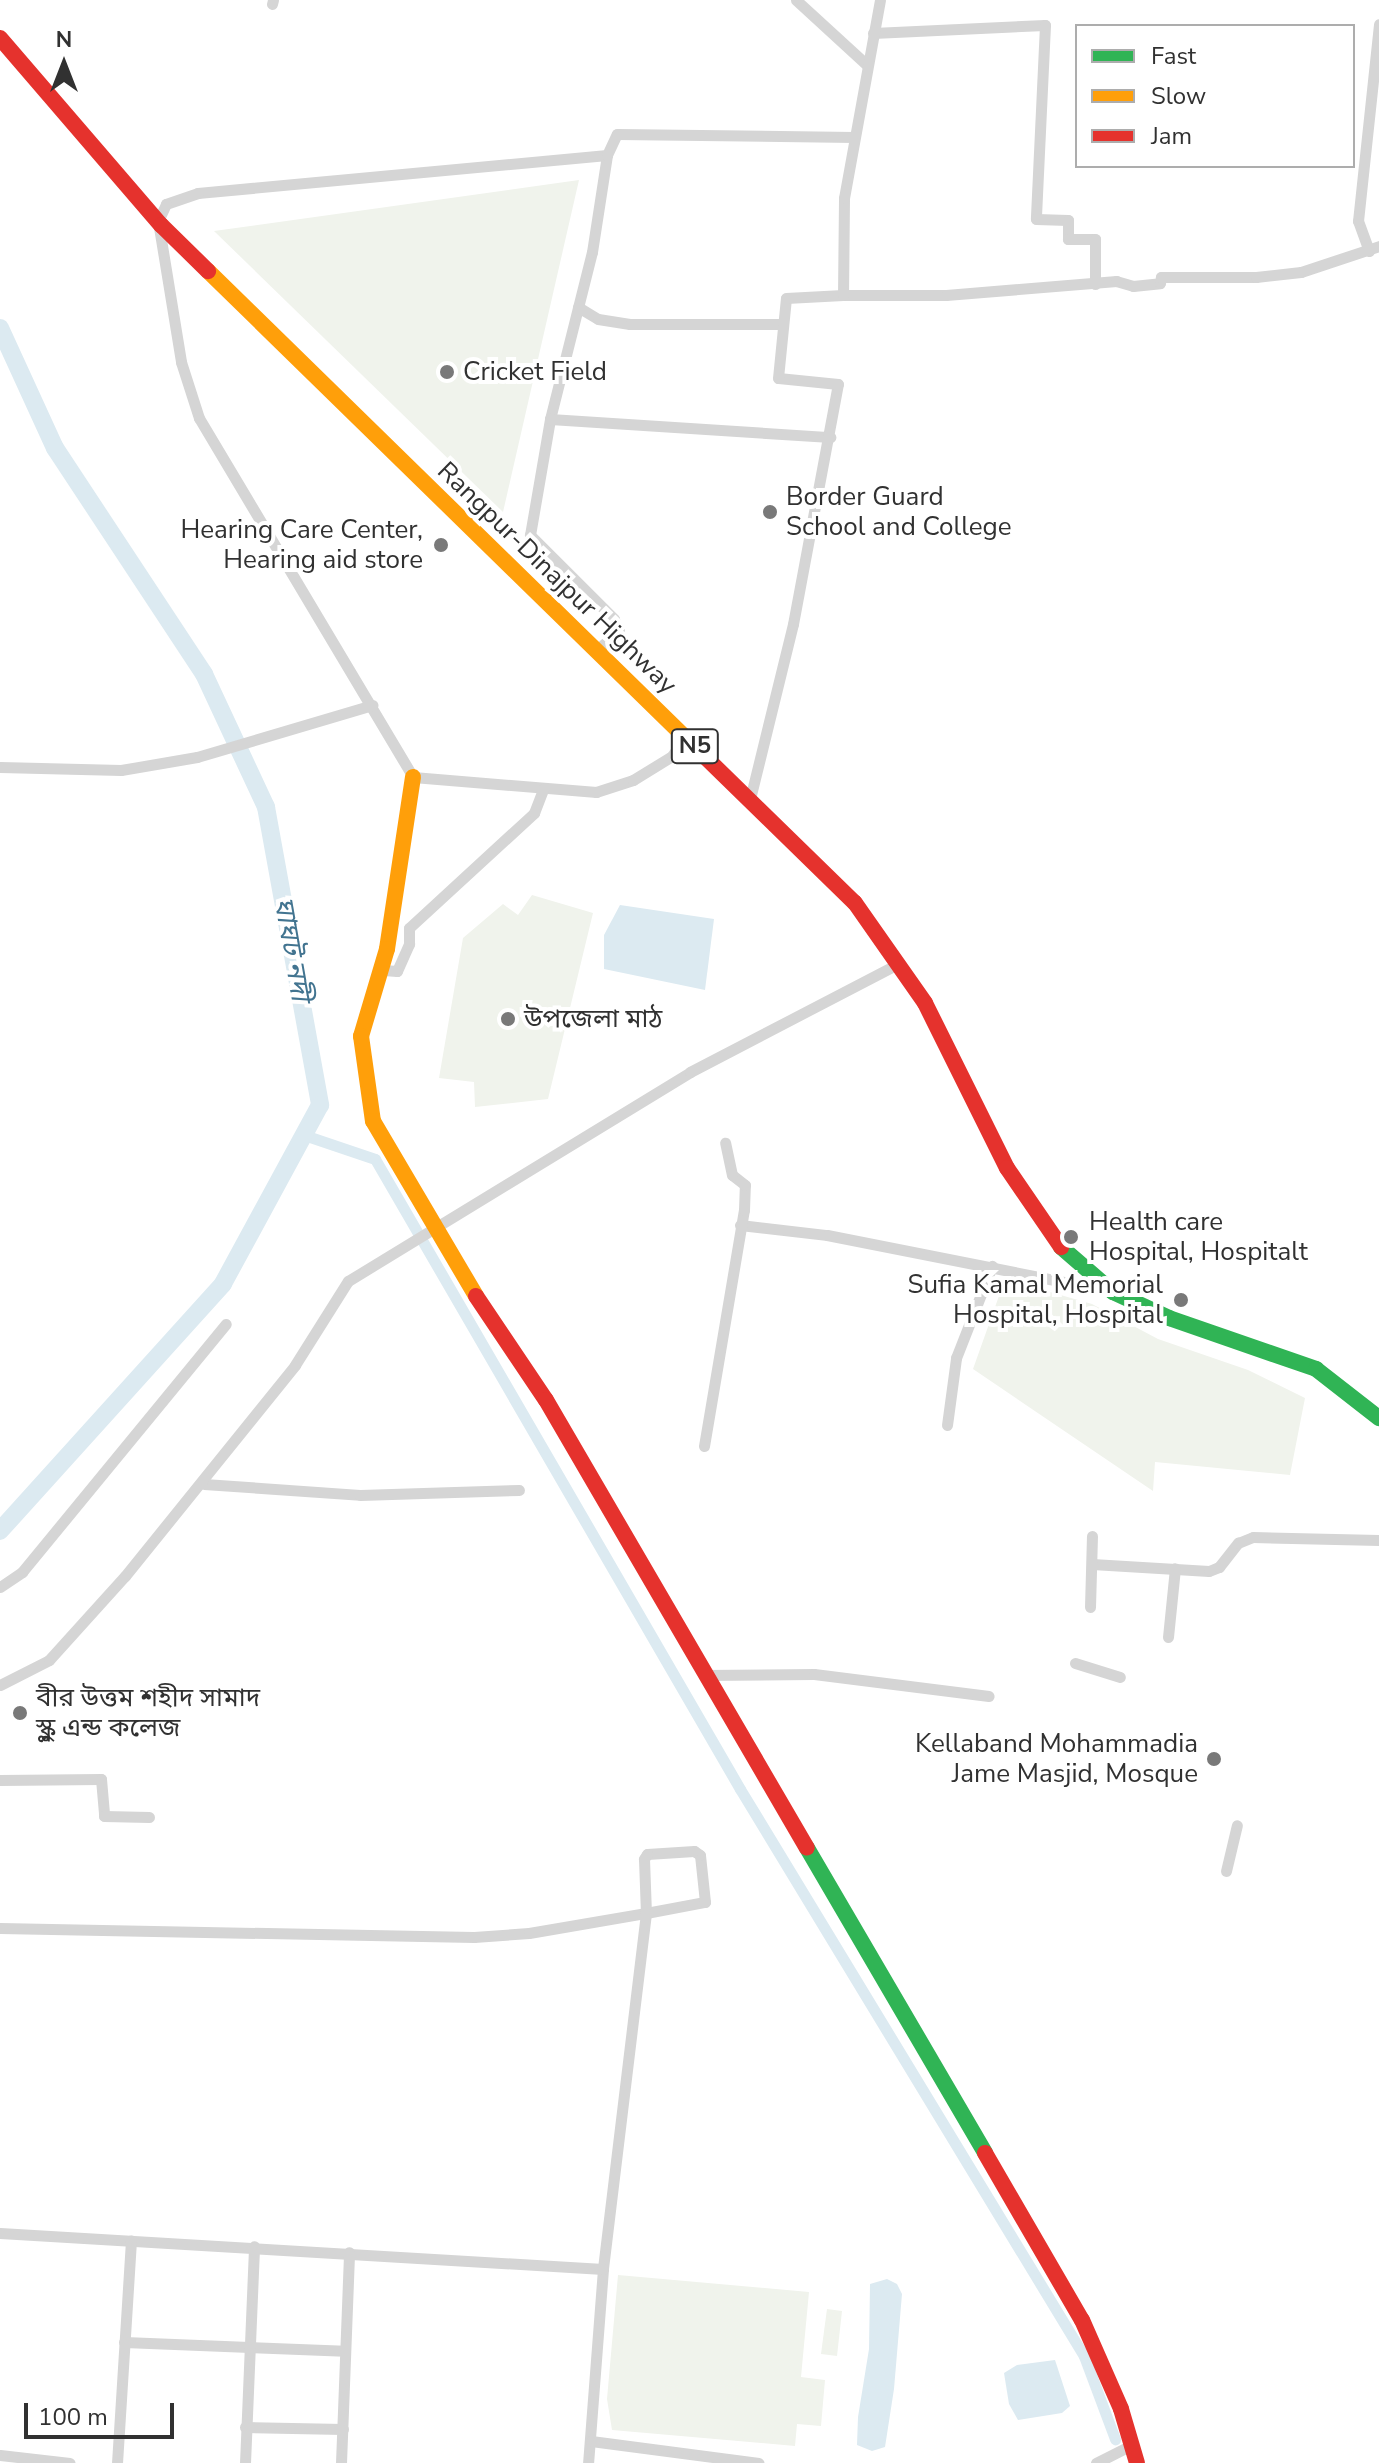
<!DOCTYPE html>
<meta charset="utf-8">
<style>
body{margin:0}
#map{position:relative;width:1379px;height:2463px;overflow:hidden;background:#fff;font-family:"Nunito Sans","Noto Sans Bengali",sans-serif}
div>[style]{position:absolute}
.green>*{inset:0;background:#f0f3ec}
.water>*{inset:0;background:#dceaf1}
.canal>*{height:11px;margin:-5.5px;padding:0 5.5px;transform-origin:5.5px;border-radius:5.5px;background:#dceaf1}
.river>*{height:18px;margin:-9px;padding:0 9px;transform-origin:9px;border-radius:9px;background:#dceaf1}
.street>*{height:11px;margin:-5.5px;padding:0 5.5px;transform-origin:5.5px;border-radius:5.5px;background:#d5d5d5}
.fast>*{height:16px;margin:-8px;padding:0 8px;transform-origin:8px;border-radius:8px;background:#30b455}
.slow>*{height:16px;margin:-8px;padding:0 8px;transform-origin:8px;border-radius:8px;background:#ff9f0a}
.jam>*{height:16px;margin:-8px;padding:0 8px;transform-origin:8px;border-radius:8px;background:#e5322d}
.dots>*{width:22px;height:22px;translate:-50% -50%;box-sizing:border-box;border:4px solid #fff;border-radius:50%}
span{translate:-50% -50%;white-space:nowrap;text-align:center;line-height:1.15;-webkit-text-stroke:8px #fff;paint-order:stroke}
.shield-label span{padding:2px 6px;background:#fff;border:2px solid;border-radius:6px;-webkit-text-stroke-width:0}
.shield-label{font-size:24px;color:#313131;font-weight:700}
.poi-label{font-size:26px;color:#313131}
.left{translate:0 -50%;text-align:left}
.right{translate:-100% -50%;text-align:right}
.street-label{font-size:26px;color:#313131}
.water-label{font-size:28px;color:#427490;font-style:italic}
.legend{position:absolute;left:1075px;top:24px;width:280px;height:144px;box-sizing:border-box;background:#fff;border:2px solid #adadad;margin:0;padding:10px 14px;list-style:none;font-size:24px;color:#313131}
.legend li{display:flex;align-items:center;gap:16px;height:40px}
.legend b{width:40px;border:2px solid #adadad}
.north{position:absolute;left:24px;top:24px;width:80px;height:80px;-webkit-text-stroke:6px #fff;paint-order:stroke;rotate:0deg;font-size:22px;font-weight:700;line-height:32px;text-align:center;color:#313131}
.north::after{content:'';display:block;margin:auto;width:28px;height:36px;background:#313131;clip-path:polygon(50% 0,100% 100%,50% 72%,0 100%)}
.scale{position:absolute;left:24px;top:2403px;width:150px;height:36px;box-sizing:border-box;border:4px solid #313131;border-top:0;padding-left:10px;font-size:24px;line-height:28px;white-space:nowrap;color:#313131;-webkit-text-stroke:6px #fff;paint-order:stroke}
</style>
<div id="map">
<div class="green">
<i style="clip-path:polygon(579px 180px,503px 512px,214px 231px)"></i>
<i style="clip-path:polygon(532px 895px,593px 913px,548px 1099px,475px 1107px,474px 1082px,439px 1078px,463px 938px,503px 904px,518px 915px)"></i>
<i style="clip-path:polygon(1005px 1279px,1092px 1304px,1158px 1339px,1248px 1370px,1305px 1398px,1290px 1475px,1155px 1462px,1153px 1491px,973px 1369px)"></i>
<i style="clip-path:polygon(618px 2275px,809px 2292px,801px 2377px,825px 2380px,821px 2426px,797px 2424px,795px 2446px,612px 2430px,607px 2399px)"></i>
<i style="clip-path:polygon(827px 2309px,842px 2311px,837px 2356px,821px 2354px)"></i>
</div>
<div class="water">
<i style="clip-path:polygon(620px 905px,714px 919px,705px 990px,604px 969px,604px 935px)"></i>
<i style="clip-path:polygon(887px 2279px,897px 2284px,902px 2294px,894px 2389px,885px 2447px,872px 2451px,857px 2445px,858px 2417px,869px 2349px,870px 2284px)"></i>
<i style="clip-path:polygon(1055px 2360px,1070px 2406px,1062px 2413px,1018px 2420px,1009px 2404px,1004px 2373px,1017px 2365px)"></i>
</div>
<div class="canal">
<i style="left:304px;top:1135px;width:75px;rotate:18.7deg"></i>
<i style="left:375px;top:1159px;width:728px;rotate:59.91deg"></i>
<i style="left:740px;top:1789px;width:663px;rotate:58.75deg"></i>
<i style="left:1084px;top:2356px;width:89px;rotate:69.5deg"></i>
</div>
<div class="river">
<i style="left:0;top:328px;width:132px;rotate:65.4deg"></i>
<i style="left:55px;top:448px;width:271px;rotate:56.6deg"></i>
<i style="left:204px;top:674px;width:147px;rotate:65deg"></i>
<i style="left:266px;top:807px;width:303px;rotate:79.7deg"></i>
<i style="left:320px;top:1105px;width:204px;rotate:118.5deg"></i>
<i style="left:223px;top:1284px;width:333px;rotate:132.1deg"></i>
</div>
<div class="street">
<i style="left:796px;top:0;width:96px;rotate:42.5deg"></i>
<i style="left:272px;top:4px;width:4px;rotate:-76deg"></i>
<i style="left:873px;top:33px;width:172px;rotate:-2.7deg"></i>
<i style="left:1045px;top:25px;width:194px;rotate:92.7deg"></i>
<i style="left:1036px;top:219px;width:32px;rotate:2deg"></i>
<i style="left:1068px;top:220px;width:19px;rotate:90deg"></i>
<i style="left:1068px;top:239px;width:27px"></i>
<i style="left:1095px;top:239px;width:45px;rotate:90deg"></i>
<i style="left:607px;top:155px;width:411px;rotate:174.7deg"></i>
<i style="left:198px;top:193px;width:34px;rotate:161deg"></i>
<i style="left:166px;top:204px;width:19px;rotate:115deg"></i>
<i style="left:158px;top:221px;width:143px;rotate:80.7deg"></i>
<i style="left:181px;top:362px;width:59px;rotate:72.2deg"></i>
<i style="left:199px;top:418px;width:418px;rotate:59.2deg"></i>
<i style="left:413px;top:777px;width:184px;rotate:4.7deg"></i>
<i style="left:596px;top:792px;width:39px;rotate:-18deg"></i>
<i style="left:633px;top:780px;width:46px;rotate:-31.6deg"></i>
<i style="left:672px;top:756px;width:24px;rotate:-57deg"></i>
<i style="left:1369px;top:251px;width:32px;rotate:-110deg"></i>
<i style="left:1358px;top:221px;width:198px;rotate:-83.9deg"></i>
<i style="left:843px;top:295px;width:103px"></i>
<i style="left:946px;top:295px;width:171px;rotate:-4.7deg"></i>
<i style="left:1116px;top:281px;width:18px;rotate:16deg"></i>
<i style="left:1133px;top:286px;width:27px;rotate:-6deg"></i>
<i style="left:1160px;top:283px;width:6px;rotate:-81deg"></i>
<i style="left:1161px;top:277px;width:95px"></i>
<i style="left:1256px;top:277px;width:45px;rotate:-6.3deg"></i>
<i style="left:1301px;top:272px;width:82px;rotate:-18.4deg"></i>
<i style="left:578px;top:307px;width:23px;rotate:31deg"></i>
<i style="left:598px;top:319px;width:32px;rotate:9deg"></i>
<i style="left:630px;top:324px;width:153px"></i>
<i style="left:550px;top:419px;width:172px;rotate:-75.9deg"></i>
<i style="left:592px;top:252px;width:98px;rotate:-81.2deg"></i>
<i style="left:607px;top:155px;width:23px;rotate:-65deg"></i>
<i style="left:617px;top:134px;width:237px;rotate:0.7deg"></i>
<i style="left:597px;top:650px;width:29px;rotate:-41deg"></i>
<i style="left:619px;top:631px;width:13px;rotate:-113deg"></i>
<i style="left:614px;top:619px;width:119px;rotate:-135deg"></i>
<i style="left:530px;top:535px;width:118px;rotate:-80.2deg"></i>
<i style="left:550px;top:419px;width:281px;rotate:3.7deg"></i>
<i style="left:0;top:767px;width:121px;rotate:1.4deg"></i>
<i style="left:121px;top:770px;width:77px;rotate:-9.7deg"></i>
<i style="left:197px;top:757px;width:183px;rotate:-16.5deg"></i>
<i style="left:750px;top:799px;width:180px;rotate:-76.2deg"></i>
<i style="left:793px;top:624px;width:244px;rotate:-79.4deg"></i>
<i style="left:838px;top:384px;width:60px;rotate:-174.3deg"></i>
<i style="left:778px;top:378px;width:80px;rotate:-84.3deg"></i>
<i style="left:786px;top:298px;width:57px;rotate:-3deg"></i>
<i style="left:843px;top:295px;width:97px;rotate:-89.4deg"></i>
<i style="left:844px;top:198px;width:201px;rotate:-79.7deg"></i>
<i style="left:383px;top:970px;width:14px;rotate:4deg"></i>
<i style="left:397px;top:971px;width:30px;rotate:-66deg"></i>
<i style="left:409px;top:944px;width:16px;rotate:-90deg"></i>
<i style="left:409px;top:928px;width:170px;rotate:-42.6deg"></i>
<i style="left:534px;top:813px;width:26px;rotate:-69deg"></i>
<i style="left:740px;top:1225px;width:88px;rotate:6.6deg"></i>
<i style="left:827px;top:1235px;width:282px;rotate:11.2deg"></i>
<i style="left:947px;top:1425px;width:68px;rotate:-82.3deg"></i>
<i style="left:956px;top:1358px;width:99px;rotate:-68.6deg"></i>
<i style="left:704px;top:1446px;width:239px;rotate:-80.4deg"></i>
<i style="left:744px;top:1210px;width:25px;rotate:-88deg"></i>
<i style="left:745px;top:1185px;width:16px;rotate:-142deg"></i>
<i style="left:732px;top:1175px;width:33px;rotate:-102deg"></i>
<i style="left:204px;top:1484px;width:156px;rotate:4deg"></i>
<i style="left:360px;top:1495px;width:159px;rotate:-1.8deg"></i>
<i style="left:1092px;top:1564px;width:117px;rotate:3.4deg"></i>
<i style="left:1209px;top:1571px;width:11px;rotate:-22deg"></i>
<i style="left:1219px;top:1567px;width:31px;rotate:-52deg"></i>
<i style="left:1238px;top:1543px;width:16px;rotate:-22deg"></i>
<i style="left:1253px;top:1537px;width:126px;rotate:1.4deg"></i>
<i style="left:0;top:1587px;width:27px;rotate:-34deg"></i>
<i style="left:22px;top:1572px;width:321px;rotate:-50.6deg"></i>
<i style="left:1090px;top:1607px;width:71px;rotate:-88.4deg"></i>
<i style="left:1168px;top:1637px;width:69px;rotate:-84.2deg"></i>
<i style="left:1075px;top:1663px;width:47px;rotate:17.3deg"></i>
<i style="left:704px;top:1675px;width:110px;rotate:-0.5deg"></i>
<i style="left:814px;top:1674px;width:176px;rotate:7.2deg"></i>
<i style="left:0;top:1685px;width:55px;rotate:-27deg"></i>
<i style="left:49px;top:1660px;width:113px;rotate:-47.9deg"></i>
<i style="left:125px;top:1576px;width:271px;rotate:-51.1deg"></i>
<i style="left:295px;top:1365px;width:99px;rotate:-57.8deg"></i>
<i style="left:348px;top:1281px;width:401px;rotate:-31.4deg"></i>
<i style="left:690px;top:1072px;width:236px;rotate:-27.5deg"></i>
<i style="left:0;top:1780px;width:101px;rotate:-0.6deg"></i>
<i style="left:101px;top:1779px;width:37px;rotate:85deg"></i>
<i style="left:104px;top:1816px;width:45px;rotate:1.3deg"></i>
<i style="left:1226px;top:1871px;width:47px;rotate:-76.6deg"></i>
<i style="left:0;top:1928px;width:474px;rotate:1.1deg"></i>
<i style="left:474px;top:1937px;width:55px;rotate:-4.2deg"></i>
<i style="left:529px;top:1933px;width:119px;rotate:-9.7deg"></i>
<i style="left:646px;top:1913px;width:60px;rotate:-10.6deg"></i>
<i style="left:705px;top:1902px;width:47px;rotate:-96.1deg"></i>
<i style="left:700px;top:1855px;width:7px;rotate:-146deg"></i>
<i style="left:694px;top:1851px;width:47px;rotate:176.3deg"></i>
<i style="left:647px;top:1854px;width:6px;rotate:121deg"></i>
<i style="left:644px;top:1859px;width:54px;rotate:87.9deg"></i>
<i style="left:646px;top:1913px;width:359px;rotate:96.9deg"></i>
<i style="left:603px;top:2269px;width:195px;rotate:94.4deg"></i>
<i style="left:0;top:2233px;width:604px;rotate:3.42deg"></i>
<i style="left:124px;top:2342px;width:220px;rotate:2.3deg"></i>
<i style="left:245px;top:2427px;width:98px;rotate:1.2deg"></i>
<i style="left:591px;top:2441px;width:169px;rotate:7.5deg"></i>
<i style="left:0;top:2455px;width:70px;rotate:6.5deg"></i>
<i style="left:117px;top:2463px;width:223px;rotate:-86.4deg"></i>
<i style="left:245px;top:2463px;width:217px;rotate:-87.6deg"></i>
<i style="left:341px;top:2463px;width:211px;rotate:-87.8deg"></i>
<i style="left:1096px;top:2463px;width:39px;rotate:-27deg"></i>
</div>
<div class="fast">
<i style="left:1061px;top:1247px;width:69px;rotate:40.9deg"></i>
<i style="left:1113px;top:1292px;width:62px;rotate:24.9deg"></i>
<i style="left:1169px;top:1318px;width:156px;rotate:19.1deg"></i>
<i style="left:1316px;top:1369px;width:80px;rotate:37.9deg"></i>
<i style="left:807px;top:1848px;width:353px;rotate:59.7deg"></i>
</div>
<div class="slow">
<i style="left:208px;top:271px;width:681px;rotate:44.35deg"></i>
<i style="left:413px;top:777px;width:174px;rotate:98.6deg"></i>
<i style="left:387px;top:949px;width:91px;rotate:106.6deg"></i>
<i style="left:361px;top:1036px;width:86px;rotate:82deg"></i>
<i style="left:373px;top:1121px;width:203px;rotate:59.5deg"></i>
</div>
<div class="jam">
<i style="left:0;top:38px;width:247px;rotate:49.3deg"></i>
<i style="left:161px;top:225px;width:66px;rotate:44.4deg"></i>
<i style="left:695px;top:747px;width:223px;rotate:44.3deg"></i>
<i style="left:855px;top:903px;width:122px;rotate:55deg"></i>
<i style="left:925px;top:1003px;width:184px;rotate:63.6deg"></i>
<i style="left:1007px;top:1168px;width:96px;rotate:55.6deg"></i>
<i style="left:476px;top:1296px;width:125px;rotate:56.1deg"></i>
<i style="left:546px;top:1400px;width:518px;rotate:59.78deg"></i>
<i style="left:985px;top:2153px;width:193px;rotate:59.9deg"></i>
<i style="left:1082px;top:2320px;width:97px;rotate:66.3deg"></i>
<i style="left:1121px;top:2409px;width:56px;rotate:73.5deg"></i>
</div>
<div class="dots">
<i style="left:447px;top:372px;background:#797979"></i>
<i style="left:770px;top:512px;background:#797979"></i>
<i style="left:441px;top:545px;background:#797979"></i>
<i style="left:508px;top:1019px;background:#797979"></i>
<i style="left:1071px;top:1237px;background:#797979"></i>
<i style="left:1181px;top:1300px;background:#797979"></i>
<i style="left:20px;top:1713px;background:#797979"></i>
<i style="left:1214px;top:1759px;background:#797979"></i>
</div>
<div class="shield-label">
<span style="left:695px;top:746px">N5</span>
</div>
<div class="poi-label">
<span class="left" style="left:463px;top:372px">Cricket Field</span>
<span class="left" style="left:786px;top:512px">Border Guard<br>School and College</span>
<span class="right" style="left:423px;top:545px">Hearing Care Center,<br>Hearing aid store</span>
<span class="left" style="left:524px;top:1019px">উপজেলা মাঠ</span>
<span class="left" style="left:1089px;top:1237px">Health care<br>Hospital, Hospitalt</span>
<span class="right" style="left:1163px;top:1300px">Sufia Kamal Memorial<br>Hospital, Hospital</span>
<span class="left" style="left:36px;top:1713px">বীর উত্তম শহীদ সামাদ<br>স্কুল এন্ড কলেজ</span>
<span class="right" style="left:1198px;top:1759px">Kellaband Mohammadia<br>Jame Masjid, Mosque</span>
</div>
<div class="street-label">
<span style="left:557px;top:578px;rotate:44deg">Rangpur-Dinajpur Highway</span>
</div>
<div class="water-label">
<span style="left:292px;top:949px;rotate:80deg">ঘাঘট নদী</span>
</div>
<ul class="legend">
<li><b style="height:10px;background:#30b455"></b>Fast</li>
<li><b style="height:10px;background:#ff9f0a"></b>Slow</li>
<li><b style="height:10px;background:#e5322d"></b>Jam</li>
</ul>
<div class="north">N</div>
<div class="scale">100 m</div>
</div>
